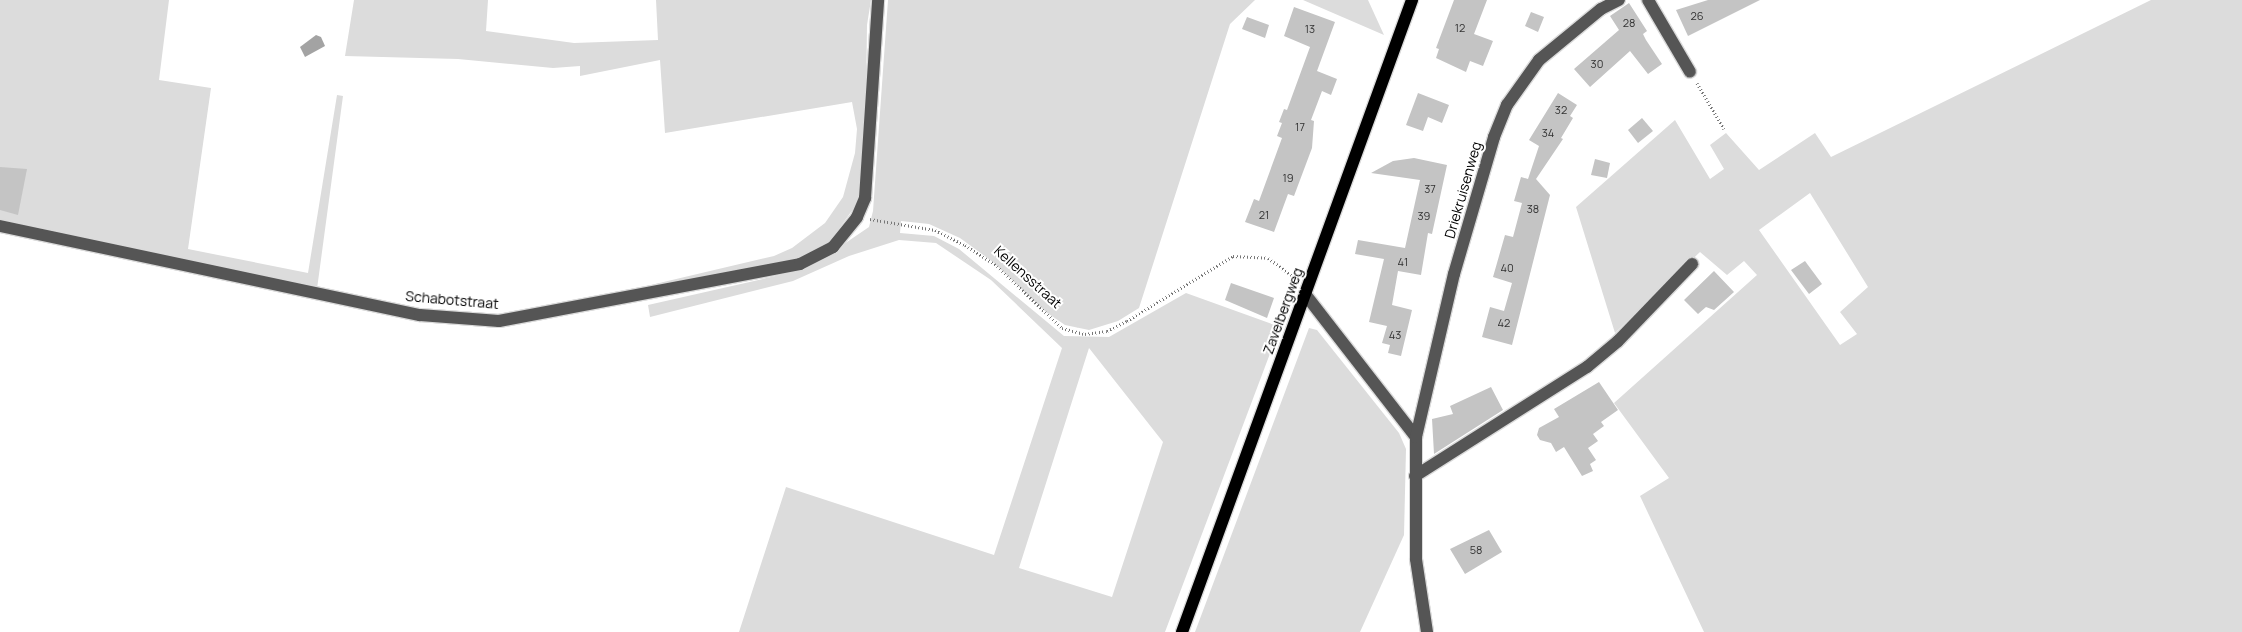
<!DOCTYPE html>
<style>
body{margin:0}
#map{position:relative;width:2242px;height:632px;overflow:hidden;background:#fff;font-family:Manrope,sans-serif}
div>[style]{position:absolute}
.green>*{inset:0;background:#dcdcdc}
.water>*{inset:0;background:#a3a3a3}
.building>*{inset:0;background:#c4c4c4}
.path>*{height:3px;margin-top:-1.5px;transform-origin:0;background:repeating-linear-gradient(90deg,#777 0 1px,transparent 0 3.5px)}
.roads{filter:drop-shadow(1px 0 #dbdbdb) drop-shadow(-1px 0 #dbdbdb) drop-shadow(0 1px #dbdbdb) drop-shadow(0 -1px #dbdbdb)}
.minor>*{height:12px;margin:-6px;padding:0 6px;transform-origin:6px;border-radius:6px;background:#555}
.major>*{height:12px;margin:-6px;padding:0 6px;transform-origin:6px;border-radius:6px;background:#000}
span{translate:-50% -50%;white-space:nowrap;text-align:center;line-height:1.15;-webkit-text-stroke:4px #fff;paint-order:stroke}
.number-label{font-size:11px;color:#313131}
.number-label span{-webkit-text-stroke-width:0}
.street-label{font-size:14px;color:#000}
</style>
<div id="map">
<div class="green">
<i style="clip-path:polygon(0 0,169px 0,159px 80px,211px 88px,188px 249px,308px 273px,337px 95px,343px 96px,317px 289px,0 221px)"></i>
<i style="clip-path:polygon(354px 0,488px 0,486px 31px,574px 43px,658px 40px,656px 0,871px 0,867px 25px,865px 183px,856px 205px,825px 248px,770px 269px,656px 292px,655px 284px,774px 256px,792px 248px,825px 223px,843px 197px,855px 153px,857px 129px,852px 102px,665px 133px,660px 60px,580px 76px,580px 66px,553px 68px,458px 59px,345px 56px)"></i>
<i style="clip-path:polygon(evenodd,888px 0,1255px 0,1230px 24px,1139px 308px,1118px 321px,1089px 330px,1065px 325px,1046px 312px,993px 262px,960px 238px,929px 224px,901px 221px,900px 233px,934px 236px,959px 249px,1064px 336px,1109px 337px,1186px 293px,1280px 327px,1165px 632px,739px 632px,786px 487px,994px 555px,1062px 348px,991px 280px,936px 243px,899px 240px,849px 256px,793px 281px,650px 317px,648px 305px,780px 275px,819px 261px,869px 227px,873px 211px,888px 0,1089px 348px,1163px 442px,1112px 597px,1019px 568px,1089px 348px)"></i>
<i style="clip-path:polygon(1303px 0,1368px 0,1384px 35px)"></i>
<i style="clip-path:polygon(evenodd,2151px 0,2242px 0,2242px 632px,1704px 632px,1640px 496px,1669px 478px,1614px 403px,1757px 275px,1744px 261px,1727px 275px,1700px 252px,1615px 333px,1576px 207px,1675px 120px,1710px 179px,1724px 169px,1710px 145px,1726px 133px,1759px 170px,1815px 133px,1831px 157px,2151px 0,1810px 193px,1868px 287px,1840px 312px,1857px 334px,1840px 345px,1759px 230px,1810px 193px)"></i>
<i style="clip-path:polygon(1309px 328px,1317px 330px,1399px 433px,1406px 449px,1404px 535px,1360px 632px,1195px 632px)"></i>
</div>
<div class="water">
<i style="clip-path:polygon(316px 35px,321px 37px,325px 46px,305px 57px,300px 47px)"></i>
</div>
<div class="building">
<i style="clip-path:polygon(1454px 0,1487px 0,1474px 34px,1493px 41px,1483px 66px,1470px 61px,1466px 72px,1436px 58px,1439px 49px,1436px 48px)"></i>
<i style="clip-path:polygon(1708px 0,1760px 0,1688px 36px,1676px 10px)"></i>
<i style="clip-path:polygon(1629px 3px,1647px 31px,1643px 34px,1646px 40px,1662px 64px,1648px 74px,1630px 51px,1590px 87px,1574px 69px,1619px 30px,1610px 16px)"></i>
<i style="clip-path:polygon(1294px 7px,1335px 22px,1317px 71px,1337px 79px,1331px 95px,1322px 91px,1311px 120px,1314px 121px,1312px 148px,1294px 196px,1288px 194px,1274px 232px,1245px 222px,1254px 199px,1259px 201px,1282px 138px,1277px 136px,1282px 123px,1279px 122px,1284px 109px,1287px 110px,1310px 47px,1284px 36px)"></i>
<i style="clip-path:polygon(1531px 12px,1544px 17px,1538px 32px,1525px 26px)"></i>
<i style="clip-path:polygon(1247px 17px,1269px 25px,1265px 38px,1242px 29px)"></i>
<i style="clip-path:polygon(1418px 93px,1449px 105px,1442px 123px,1428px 117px,1423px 131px,1406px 125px)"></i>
<i style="clip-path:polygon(1558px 93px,1577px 105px,1570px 116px,1573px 118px,1561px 138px,1563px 139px,1536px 179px,1550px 195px,1512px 345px,1482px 337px,1490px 307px,1504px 311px,1512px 283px,1493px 277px,1505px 235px,1513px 237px,1522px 203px,1514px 201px,1521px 177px,1528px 179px,1539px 146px,1529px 140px)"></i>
<i style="clip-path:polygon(1642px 118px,1653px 131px,1638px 143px,1628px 130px)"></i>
<i style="clip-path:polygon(1414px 158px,1447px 165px,1432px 234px,1428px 233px,1421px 275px,1398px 271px,1392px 305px,1412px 310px,1401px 356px,1388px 353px,1390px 345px,1382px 343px,1387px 326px,1369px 322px,1384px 259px,1355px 254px,1358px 240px,1405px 248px,1420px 180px,1371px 173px,1393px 161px)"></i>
<i style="clip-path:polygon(1595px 159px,1610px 163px,1607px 178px,1591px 175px)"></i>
<i style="clip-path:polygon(0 167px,27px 169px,18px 215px,0 210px)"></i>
<i style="clip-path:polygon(1805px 261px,1822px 284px,1809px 294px,1791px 270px)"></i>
<i style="clip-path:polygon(1714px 271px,1734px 292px,1714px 310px,1706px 307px,1698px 314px,1684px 300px)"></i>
<i style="clip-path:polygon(1231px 283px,1274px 298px,1267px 318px,1225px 300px)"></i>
<i style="clip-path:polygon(1599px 382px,1618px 410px,1601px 422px,1604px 426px,1593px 434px,1598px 441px,1588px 448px,1596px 460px,1590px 464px,1593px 471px,1582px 476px,1564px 447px,1556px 452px,1551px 443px,1540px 440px,1537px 435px,1539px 428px,1559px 417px,1554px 409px)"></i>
<i style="clip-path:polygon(1491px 387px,1503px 410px,1434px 454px,1432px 419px,1453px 414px,1450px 406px)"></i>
<i style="clip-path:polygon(1489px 530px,1502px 552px,1465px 574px,1450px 549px)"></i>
</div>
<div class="path">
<i style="left:1697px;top:83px;width:53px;rotate:59.6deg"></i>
<i style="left:870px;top:219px;width:66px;rotate:9.6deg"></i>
<i style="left:935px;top:230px;width:34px;rotate:27deg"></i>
<i style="left:965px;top:245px;width:38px;rotate:33deg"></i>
<i style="left:997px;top:266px;width:90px;rotate:43.6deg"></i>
<i style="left:1062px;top:328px;width:24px;rotate:15deg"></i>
<i style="left:1085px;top:334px;width:22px;rotate:-8deg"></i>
<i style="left:1107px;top:331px;width:22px;rotate:-27deg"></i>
<i style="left:1127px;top:321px;width:124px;rotate:-31.5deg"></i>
<i style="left:1233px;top:256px;width:35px;rotate:3deg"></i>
<i style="left:1268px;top:258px;width:34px;rotate:36deg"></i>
</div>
<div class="roads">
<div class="minor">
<i style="left:1648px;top:0;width:83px;rotate:59.7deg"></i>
<i style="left:0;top:226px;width:429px;rotate:12deg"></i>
<i style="left:420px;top:315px;width:79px;rotate:4.3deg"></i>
<i style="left:499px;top:321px;width:306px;rotate:-10.7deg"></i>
<i style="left:800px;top:264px;width:37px;rotate:-27deg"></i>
<i style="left:833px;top:247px;width:38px;rotate:-51deg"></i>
<i style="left:857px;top:217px;width:21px;rotate:-67deg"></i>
<i style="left:865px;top:198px;width:198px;rotate:-86.2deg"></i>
<i style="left:1305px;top:294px;width:181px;rotate:52.2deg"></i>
<i style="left:1415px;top:476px;width:204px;rotate:-32.4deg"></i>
<i style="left:1587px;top:367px;width:40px;rotate:-40deg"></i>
<i style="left:1618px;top:341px;width:107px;rotate:-46.1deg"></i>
<i style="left:1427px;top:632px;width:74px;rotate:-98.6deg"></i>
<i style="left:1416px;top:559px;width:122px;rotate:-90deg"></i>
<i style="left:1416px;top:437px;width:167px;rotate:-76.9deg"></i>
<i style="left:1454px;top:274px;width:143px;rotate:-73.7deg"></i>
<i style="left:1494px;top:137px;width:35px;rotate:-68deg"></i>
<i style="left:1507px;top:105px;width:55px;rotate:-54.6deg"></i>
<i style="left:1539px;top:60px;width:80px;rotate:-39.4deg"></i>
<i style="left:1601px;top:9px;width:20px;rotate:-27deg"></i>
</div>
<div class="major">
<i style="left:1182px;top:632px;width:673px;rotate:-70deg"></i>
</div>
</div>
<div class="number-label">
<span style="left:1697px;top:16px">26</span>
<span style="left:1629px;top:23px">28</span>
<span style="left:1460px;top:28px">12</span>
<span style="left:1310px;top:29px">13</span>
<span style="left:1597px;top:64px">30</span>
<span style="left:1561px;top:110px">32</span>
<span style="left:1300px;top:127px">17</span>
<span style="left:1548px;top:133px">34</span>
<span style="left:1288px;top:178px">19</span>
<span style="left:1430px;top:189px">37</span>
<span style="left:1533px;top:209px">38</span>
<span style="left:1264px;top:215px">21</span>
<span style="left:1424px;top:216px">39</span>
<span style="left:1403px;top:262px">41</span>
<span style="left:1507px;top:268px">40</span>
<span style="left:1504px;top:323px">42</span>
<span style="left:1395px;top:335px">43</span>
<span style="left:1476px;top:550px">58</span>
</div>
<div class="street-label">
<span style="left:1463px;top:190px;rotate:-74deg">Driekruisenweg</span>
<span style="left:1028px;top:277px;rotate:42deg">Kellensstraat</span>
<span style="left:452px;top:300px;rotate:5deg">Schabotstraat</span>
<span style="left:1283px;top:311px;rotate:-70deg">Zavelbergweg</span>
</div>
</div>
